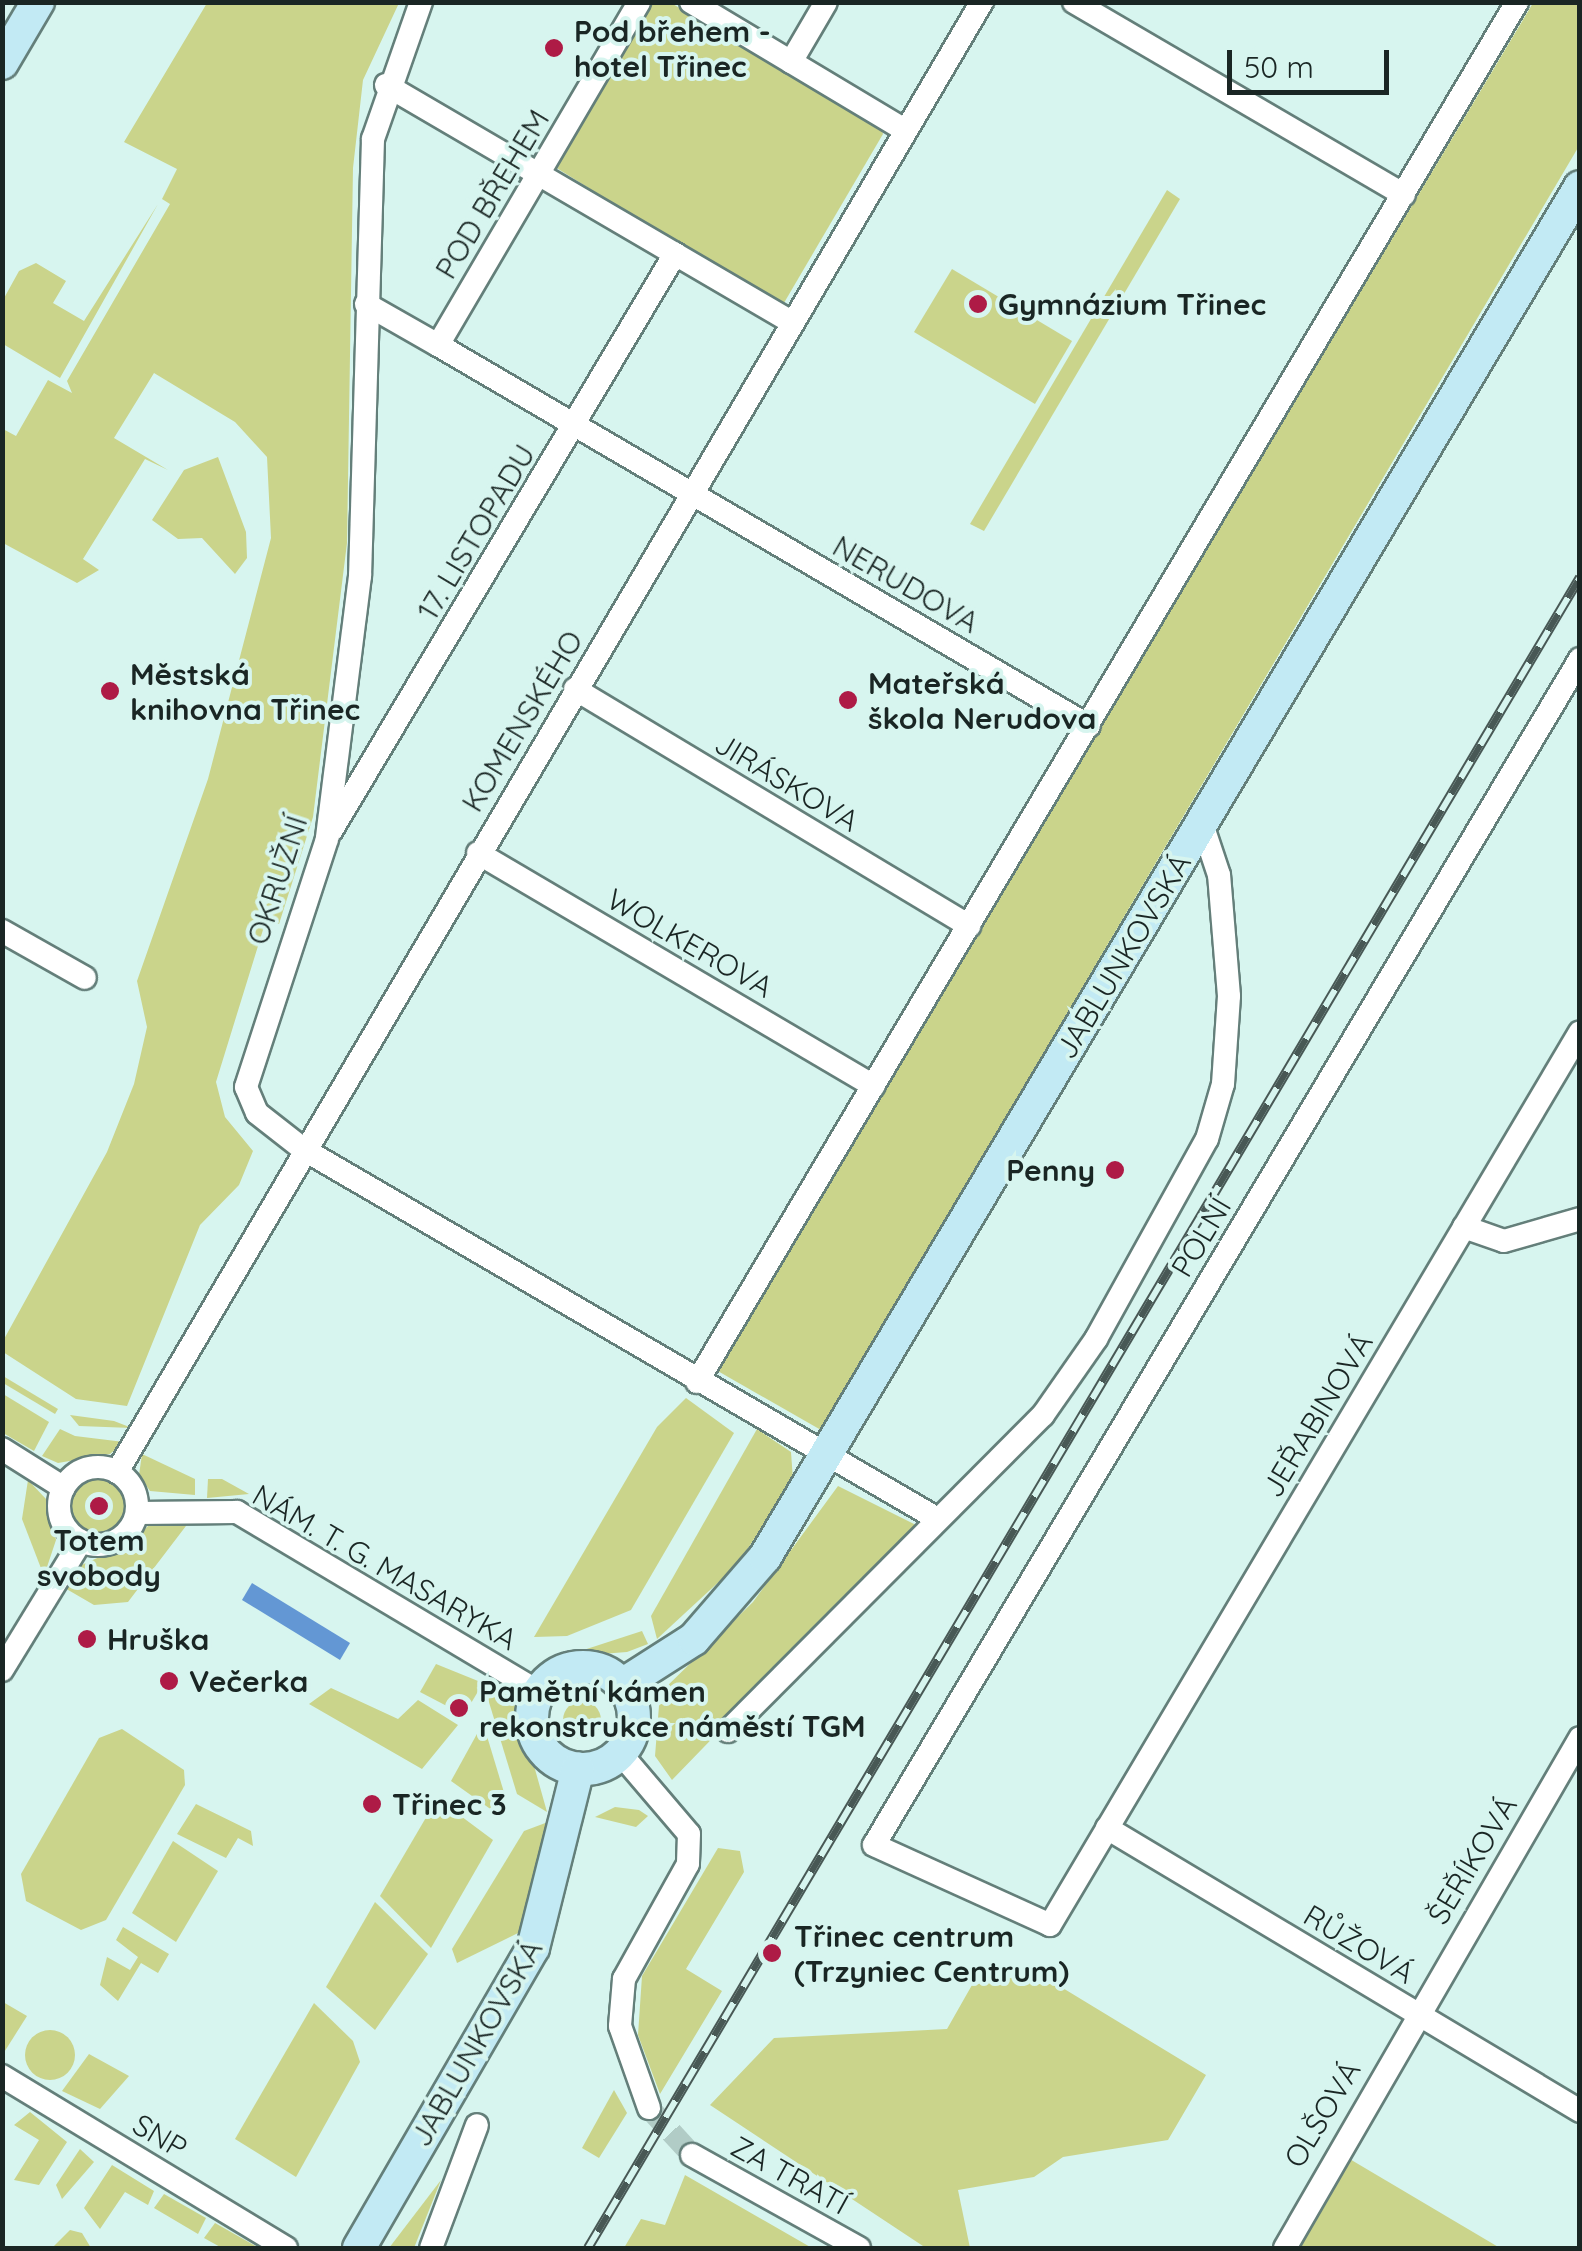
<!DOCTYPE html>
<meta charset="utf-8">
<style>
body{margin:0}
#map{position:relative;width:1582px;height:2251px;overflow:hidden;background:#d7f5ef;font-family:Quicksand,sans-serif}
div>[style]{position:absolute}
.green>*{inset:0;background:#cad48b}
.round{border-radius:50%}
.water>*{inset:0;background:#6397d4}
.street-tunnel>*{height:22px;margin-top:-11px;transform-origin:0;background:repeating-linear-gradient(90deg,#b1ccc6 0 22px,transparent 0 33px)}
.roads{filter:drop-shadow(2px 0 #647f7a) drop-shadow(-2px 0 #647f7a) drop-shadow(0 2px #647f7a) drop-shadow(0 -2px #647f7a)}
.street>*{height:22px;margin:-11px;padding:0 11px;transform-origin:11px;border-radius:11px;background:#fff}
.street>.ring{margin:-11px;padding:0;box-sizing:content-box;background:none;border:22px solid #fff;border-radius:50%}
.secondary>*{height:32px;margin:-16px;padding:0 16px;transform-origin:16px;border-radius:16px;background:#c2eaf4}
.secondary>.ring{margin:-16px;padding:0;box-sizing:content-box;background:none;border:32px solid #c2eaf4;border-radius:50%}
.rail>*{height:10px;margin-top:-5px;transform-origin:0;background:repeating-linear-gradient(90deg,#d7f5ef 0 19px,#485855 0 38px);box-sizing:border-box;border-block:2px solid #485855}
.dots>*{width:28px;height:28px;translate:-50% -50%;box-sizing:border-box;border:5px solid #d7f5ef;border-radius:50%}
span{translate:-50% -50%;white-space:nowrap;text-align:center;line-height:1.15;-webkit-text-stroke:8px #d7f5ef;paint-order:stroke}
.poi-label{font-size:30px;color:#1a2624;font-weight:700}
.left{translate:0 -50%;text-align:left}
.right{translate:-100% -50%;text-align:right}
.street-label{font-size:30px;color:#1a2624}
.frame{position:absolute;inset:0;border:5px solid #1a2624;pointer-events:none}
.scale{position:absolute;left:1227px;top:50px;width:162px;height:45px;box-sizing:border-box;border:5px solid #1a2624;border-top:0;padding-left:12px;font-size:30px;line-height:35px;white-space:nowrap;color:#1a2624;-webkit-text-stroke:8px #d7f5ef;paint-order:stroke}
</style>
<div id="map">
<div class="green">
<i style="clip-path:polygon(207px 3px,399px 3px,363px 80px,353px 168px,347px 543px,313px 817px,279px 924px,266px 920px,216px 1082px,225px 1117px,253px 1151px,239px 1185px,200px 1225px,127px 1406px,76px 1399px,3px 1352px,3px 1341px,107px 1152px,134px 1084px,147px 1027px,137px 981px,208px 779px,271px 538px,267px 457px,235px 422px,154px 373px,114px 438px,168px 470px,145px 459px,83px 559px,99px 570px,77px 583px,3px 543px,3px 429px,16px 436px,48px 380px,72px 393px,67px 381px,170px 204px,162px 199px,177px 169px,124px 142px)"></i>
<i style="clip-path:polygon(651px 3px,671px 3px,880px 124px,883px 134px,781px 308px,555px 167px)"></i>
<i style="clip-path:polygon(1533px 3px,1579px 3px,1579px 146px,821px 1430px,716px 1370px)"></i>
<i style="clip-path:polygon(1167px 190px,1180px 199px,984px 531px,970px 524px)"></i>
<i style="clip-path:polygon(158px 204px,60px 378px,3px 344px,3px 300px,19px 271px,36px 263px,66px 281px,53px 303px,84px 321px)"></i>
<i style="clip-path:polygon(952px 269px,1072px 341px,1035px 404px,914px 332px)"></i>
<i style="clip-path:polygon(218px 457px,246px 532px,247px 558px,235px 574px,202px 538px,178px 539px,152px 520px,184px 470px)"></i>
<i style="clip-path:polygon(3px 1376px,58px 1409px,55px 1414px,3px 1383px)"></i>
<i style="clip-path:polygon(3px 1394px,49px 1422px,34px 1451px,3px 1433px)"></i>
<i style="clip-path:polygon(686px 1398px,734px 1433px,631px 1610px,567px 1636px,534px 1637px,657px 1427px)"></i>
<i style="clip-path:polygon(70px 1415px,114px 1421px,132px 1428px,79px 1426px)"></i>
<i style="clip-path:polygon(60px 1429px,75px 1436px,124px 1442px,110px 1454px,58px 1463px,42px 1456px)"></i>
<i style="clip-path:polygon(757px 1429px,791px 1452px,793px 1480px,737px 1565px,657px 1639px,651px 1616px)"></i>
<i style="clip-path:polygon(142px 1454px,195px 1479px,195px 1495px,150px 1491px,139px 1475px)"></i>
<i class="round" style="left:68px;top:1476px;width:60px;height:60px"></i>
<i style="clip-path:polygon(208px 1479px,222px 1479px,249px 1494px,207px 1498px)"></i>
<i style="clip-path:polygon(28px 1480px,46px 1499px,56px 1540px,44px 1576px,22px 1519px)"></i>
<i style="clip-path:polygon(838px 1486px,918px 1526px,672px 1780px,655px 1756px,660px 1693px,753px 1602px)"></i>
<i style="clip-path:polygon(189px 1522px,128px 1602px,94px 1605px,63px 1587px,77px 1567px,131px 1543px,151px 1523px)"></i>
<i style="clip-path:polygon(642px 1631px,648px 1644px,627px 1652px,562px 1657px)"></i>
<i style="clip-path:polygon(436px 1664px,483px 1683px,464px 1715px,420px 1692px)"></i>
<i style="clip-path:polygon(497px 1685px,517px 1705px,547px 1812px,517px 1794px,488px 1699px)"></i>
<i style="clip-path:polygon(331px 1688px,398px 1719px,418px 1700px,458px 1725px,422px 1769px,309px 1704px)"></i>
<i class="round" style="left:563px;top:1701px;width:38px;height:38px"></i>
<i style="clip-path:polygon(483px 1723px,506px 1799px,496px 1813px,451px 1781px)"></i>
<i style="clip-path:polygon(122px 1729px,184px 1770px,185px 1785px,106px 1920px,81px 1930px,26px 1901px,21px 1874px,99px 1738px)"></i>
<i style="clip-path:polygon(196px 1804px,251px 1831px,253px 1846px,238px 1838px,226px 1858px,177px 1834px)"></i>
<i style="clip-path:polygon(446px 1805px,493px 1840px,431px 1948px,380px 1896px,431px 1809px)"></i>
<i style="clip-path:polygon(615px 1807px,639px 1810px,648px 1816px,636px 1827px,595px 1817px)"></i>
<i style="clip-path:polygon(548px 1822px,520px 1932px,457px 1963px,452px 1949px,524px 1831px)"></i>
<i style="clip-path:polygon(173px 1841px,218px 1871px,176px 1942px,132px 1913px)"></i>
<i style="clip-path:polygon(718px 1848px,740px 1851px,744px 1872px,686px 1969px,722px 1991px,660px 2094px,638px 2035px,642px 1976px)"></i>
<i style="clip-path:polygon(375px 1902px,428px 1954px,375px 2030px,326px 1987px)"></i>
<i style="clip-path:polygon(123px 1927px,169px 1954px,158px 1973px,141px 1963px,118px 2001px,100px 1985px,107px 1957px,130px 1970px,138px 1957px,116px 1940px)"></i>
<i style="clip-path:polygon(1038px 1973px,1206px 2075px,1168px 2140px,1063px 2157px,1034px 2177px,958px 2190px,970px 2248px,926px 2248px,710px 2105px,774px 2038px,947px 2029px,972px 1985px)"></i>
<i style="clip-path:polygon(3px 2002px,27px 2016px,3px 2054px,2px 2054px)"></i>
<i style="clip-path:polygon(314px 2003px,353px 2041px,360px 2062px,296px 2177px,235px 2139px)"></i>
<i class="round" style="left:25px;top:2030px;width:50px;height:50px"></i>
<i style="clip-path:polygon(89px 2054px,129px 2076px,100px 2109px,62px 2091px)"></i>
<i style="clip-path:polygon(614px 2090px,627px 2113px,599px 2158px,582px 2148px)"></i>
<i style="clip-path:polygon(30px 2112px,67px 2142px,39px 2185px,14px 2180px,39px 2140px,14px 2125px)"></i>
<i style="clip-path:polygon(80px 2149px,94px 2162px,62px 2199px,56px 2185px)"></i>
<i style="clip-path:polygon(1348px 2158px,1500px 2248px,1298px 2248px)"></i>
<i style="clip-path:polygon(112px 2165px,154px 2191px,148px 2205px,125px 2192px,100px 2229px,84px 2208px)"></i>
<i style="clip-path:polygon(685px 2175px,812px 2248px,624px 2248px,641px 2219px,665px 2225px)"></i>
<i style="clip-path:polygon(441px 2180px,414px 2248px,389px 2248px)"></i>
<i style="clip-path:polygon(164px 2194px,206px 2218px,198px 2234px,154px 2208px)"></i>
<i style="clip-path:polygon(215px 2223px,259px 2248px,222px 2248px,204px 2238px)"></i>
<i style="clip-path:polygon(70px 2230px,82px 2233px,91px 2248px,52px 2248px)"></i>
</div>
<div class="water">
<i style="clip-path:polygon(252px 1583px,350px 1643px,340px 1660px,242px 1600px)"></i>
</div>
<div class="street-tunnel">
<i style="left:649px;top:2108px;width:64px;rotate:47.5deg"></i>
</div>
<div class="roads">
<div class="street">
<i style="left:421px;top:2px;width:145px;rotate:109.3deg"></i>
<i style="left:373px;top:139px;width:437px;rotate:91.7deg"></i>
<i style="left:360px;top:576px;width:265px;rotate:97.2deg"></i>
<i style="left:327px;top:839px;width:261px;rotate:108.1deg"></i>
<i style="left:246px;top:1087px;width:28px;rotate:67deg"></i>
<i style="left:257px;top:1113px;width:58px;rotate:38deg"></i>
<i style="left:303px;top:1149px;width:733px;rotate:30.24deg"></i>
<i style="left:691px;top:2px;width:249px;rotate:30.9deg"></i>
<i style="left:1074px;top:2px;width:382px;rotate:30.3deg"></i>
<i style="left:791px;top:62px;width:69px;rotate:-59.7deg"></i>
<i style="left:386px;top:85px;width:471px;rotate:30.3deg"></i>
<i style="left:366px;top:304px;width:83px;rotate:29.7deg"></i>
<i style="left:438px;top:345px;width:398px;rotate:-59.6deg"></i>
<i style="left:438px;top:345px;width:754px;rotate:30.34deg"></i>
<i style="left:1580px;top:659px;width:1380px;rotate:120.76deg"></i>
<i style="left:874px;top:1845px;width:193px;rotate:24.4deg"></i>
<i style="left:1050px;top:1925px;width:1038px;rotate:-59.31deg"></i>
<i style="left:575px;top:689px;width:460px;rotate:31deg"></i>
<i style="left:331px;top:831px;width:672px;rotate:-59.2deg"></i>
<i style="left:478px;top:853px;width:459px;rotate:30.5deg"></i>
<i style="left:2px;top:931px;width:95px;rotate:29.5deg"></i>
<i style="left:1464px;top:1227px;width:42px;rotate:19.3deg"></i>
<i style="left:1504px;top:1241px;width:79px;rotate:-16.1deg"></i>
<i style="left:697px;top:1382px;width:1605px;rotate:-59.28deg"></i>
<i style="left:2px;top:1449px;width:73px;rotate:32.2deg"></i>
<i class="ring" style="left:59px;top:1467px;width:56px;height:56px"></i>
<i style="left:117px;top:1472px;width:1706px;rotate:-59.53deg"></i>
<i style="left:137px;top:1513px;width:100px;rotate:-0.6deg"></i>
<i style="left:237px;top:1512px;width:352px;rotate:30.8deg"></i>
<i style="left:2px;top:1670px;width:151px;rotate:-58.5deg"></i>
<i style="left:728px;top:1731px;width:446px;rotate:-45.1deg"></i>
<i style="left:1043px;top:1415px;width:93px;rotate:-55.1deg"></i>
<i style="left:1096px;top:1339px;width:229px;rotate:-61deg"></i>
<i style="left:1207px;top:1139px;width:57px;rotate:-73.8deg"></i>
<i style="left:1223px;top:1084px;width:88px;rotate:-86.1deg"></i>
<i style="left:1229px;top:996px;width:121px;rotate:-94.7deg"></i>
<i style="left:1219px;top:875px;width:54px;rotate:-108.4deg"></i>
<i style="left:620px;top:1753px;width:106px;rotate:49.6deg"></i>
<i style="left:689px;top:1834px;width:30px;rotate:92deg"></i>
<i style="left:688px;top:1864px;width:132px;rotate:119.1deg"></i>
<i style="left:624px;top:1979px;width:47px;rotate:94.9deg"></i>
<i style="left:620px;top:2026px;width:87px;rotate:70.5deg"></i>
<i style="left:1107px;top:1828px;width:551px;rotate:30.89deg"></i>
<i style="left:2px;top:2076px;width:332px;rotate:31.2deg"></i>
<i style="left:692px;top:2155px;width:191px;rotate:29.1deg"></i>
<i style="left:431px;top:2248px;width:131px;rotate:-69.5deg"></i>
<i style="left:1285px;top:2248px;width:589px;rotate:-59.95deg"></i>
</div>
<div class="secondary">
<i style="left:2px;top:63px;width:71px;rotate:-59.5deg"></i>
<i class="ring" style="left:532px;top:1667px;width:70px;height:70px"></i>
<i style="left:622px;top:1685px;width:85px;rotate:-32.6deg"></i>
<i style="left:694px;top:1639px;width:108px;rotate:-49.1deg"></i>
<i style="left:765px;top:1557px;width:1594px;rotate:-59.25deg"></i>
<i style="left:359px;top:2248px;width:347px;rotate:-59.9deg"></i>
<i style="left:533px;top:1948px;width:185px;rotate:-75.9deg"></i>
</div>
</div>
<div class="rail">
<i style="left:588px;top:2248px;width:1943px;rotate:-59.3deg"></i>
</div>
<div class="dots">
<i style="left:554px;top:48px;background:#ae1b46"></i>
<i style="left:978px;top:304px;background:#ae1b46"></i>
<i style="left:110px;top:691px;background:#ae1b46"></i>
<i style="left:848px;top:700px;background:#ae1b46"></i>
<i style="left:1115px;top:1170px;background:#ae1b46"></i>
<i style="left:99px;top:1506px;background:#ae1b46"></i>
<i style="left:87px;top:1639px;background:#ae1b46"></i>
<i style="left:169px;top:1681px;background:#ae1b46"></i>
<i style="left:459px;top:1708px;background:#ae1b46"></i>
<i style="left:372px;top:1804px;background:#ae1b46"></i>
<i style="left:772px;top:1953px;background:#ae1b46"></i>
</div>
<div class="poi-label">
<span class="left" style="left:574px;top:48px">Pod břehem -<br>hotel Třinec</span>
<span class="left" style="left:998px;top:304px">Gymnázium Třinec</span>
<span class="left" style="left:130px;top:691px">Městská<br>knihovna Třinec</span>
<span class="left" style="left:868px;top:700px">Mateřská<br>škola Nerudova</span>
<span class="right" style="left:1095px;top:1170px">Penny</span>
<span style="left:99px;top:1557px">Totem<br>svobody</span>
<span class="left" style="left:107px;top:1639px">Hruška</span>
<span class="left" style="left:189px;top:1681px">Večerka</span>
<span class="left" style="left:479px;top:1708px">Pamětní kámen<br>rekonstrukce náměstí TGM</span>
<span class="left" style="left:392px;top:1804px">Třinec 3</span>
<span class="left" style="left:794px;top:1953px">Třinec centrum<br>(Trzyniec Centrum)</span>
</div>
<div class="street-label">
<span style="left:492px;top:194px;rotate:-59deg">POD BŘEHEM</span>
<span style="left:476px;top:532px;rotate:-59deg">17. LISTOPADU</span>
<span style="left:906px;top:584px;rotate:30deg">NERUDOVA</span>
<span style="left:522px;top:721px;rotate:-59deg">KOMENSKÉHO</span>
<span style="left:787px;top:782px;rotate:31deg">JIRÁSKOVA</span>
<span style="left:277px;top:880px;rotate:-72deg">OKRUŽNÍ</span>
<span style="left:690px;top:943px;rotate:30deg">WOLKEROVA</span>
<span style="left:1123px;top:956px;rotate:-59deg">JABLUNKOVSKÁ</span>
<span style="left:1201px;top:1237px;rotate:-59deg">POLNÍ</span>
<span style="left:1317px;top:1415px;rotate:-59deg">JEŘABINOVÁ</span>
<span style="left:385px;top:1567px;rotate:30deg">NÁM. T. G. MASARYKA</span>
<span style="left:1472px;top:1860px;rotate:-59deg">ŠEŘÍKOVÁ</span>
<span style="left:1359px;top:1944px;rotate:31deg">RŮŽOVÁ</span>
<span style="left:476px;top:2043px;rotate:-60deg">JABLUNKOVSKÁ</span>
<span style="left:1322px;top:2114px;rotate:-59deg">OLŠOVÁ</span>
<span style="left:160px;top:2136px;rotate:31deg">SNP</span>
<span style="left:790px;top:2175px;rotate:29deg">ZA TRATÍ</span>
</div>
<div class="frame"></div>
<div class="scale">50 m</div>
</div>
